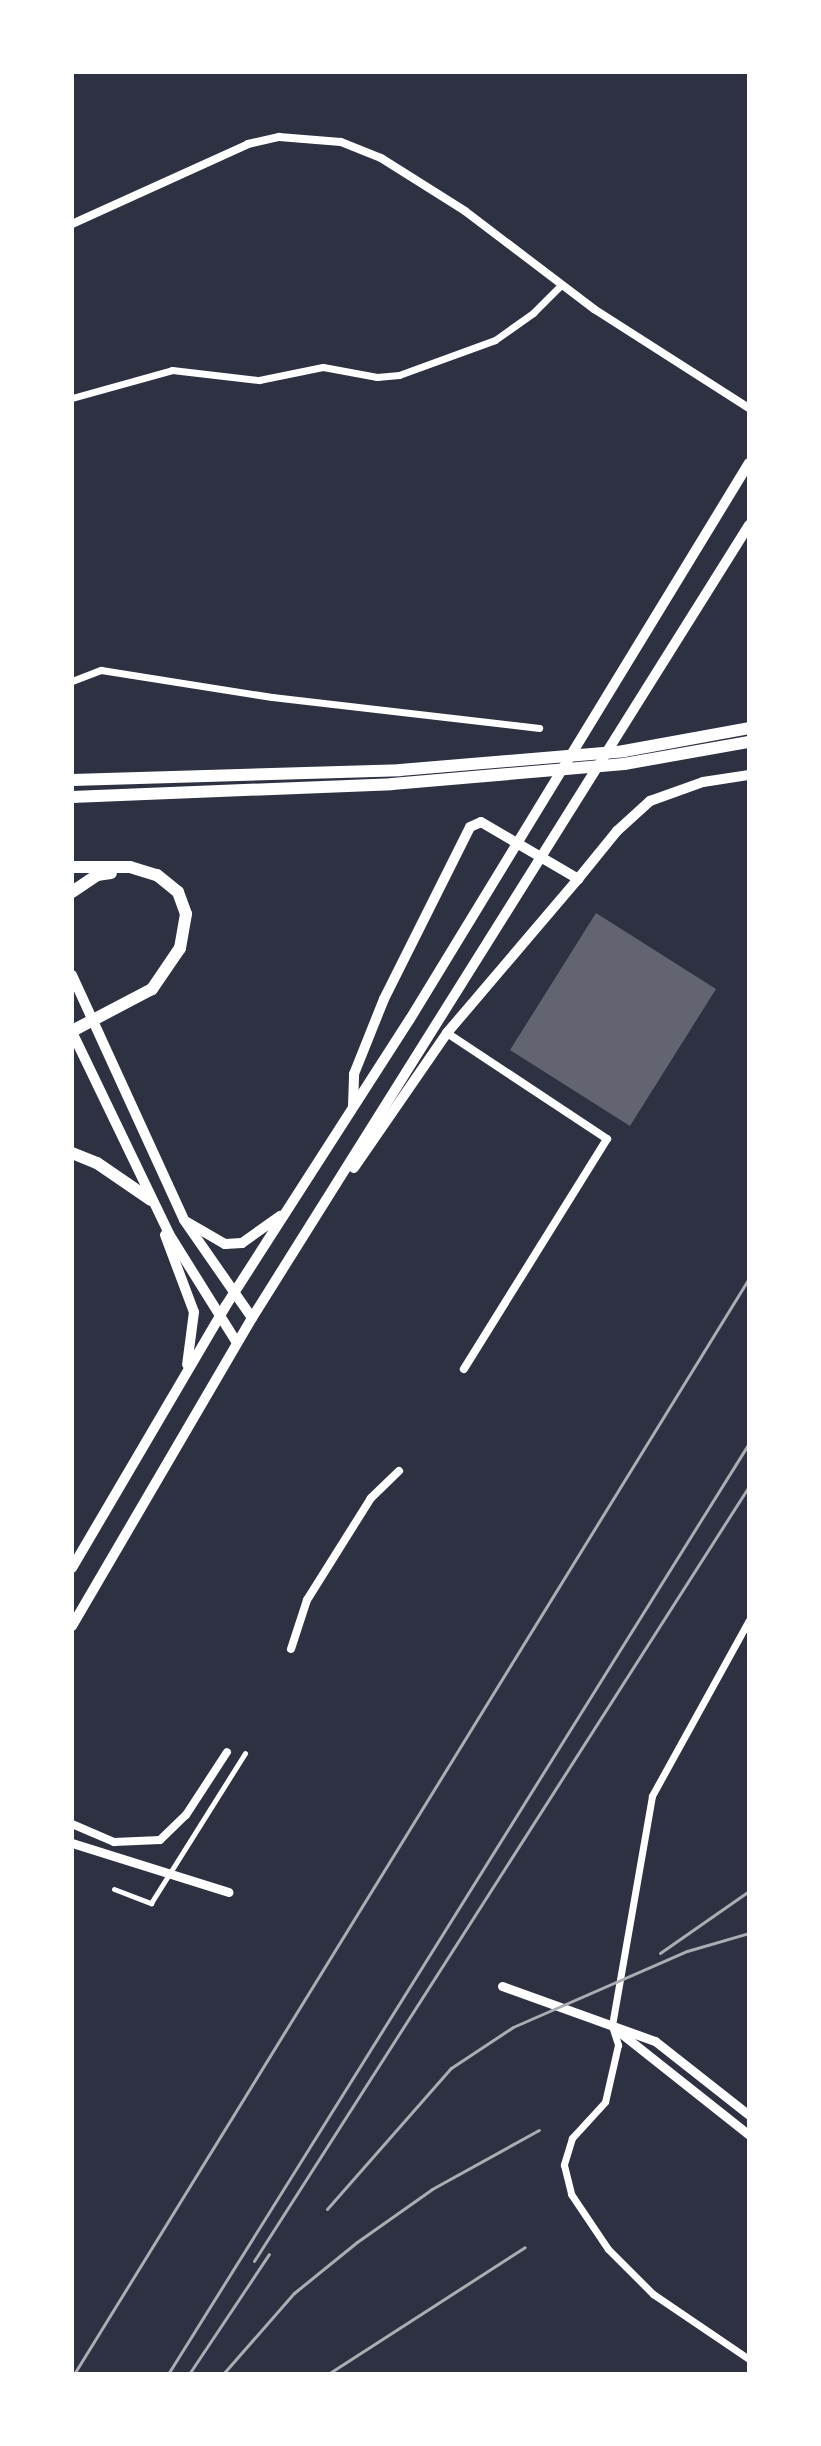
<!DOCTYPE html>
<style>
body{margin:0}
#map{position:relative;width:821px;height:2446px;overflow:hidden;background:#2d3142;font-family:Manrope,sans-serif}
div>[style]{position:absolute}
.building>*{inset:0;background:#626471}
.pedestrian>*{height:5px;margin:-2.5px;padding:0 2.5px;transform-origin:2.5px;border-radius:2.5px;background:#fff}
.minor>*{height:7px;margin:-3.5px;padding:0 3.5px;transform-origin:3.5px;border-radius:3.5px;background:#fff}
.tertiary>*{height:8px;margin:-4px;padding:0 4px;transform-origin:4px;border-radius:4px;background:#fff}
.secondary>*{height:9px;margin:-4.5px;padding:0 4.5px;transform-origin:4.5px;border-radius:4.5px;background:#fff}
.primary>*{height:10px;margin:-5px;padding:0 5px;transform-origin:5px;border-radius:5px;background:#fff}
.motorway>*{height:12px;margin:-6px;padding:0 6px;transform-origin:6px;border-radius:6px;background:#fff}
.rail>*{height:3px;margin:-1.5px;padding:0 1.5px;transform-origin:1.5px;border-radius:1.5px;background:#abadb3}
span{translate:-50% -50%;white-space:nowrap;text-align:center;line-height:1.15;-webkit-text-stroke:6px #fff;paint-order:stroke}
.frame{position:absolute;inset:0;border:74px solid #fff;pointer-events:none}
</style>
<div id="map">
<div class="building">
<i style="clip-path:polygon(596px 913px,716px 989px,630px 1126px,510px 1050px)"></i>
</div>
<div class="pedestrian">
<i style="left:114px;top:1889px;width:40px;rotate:21deg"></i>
<i style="left:151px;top:1903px;width:177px;rotate:-57.9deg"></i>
</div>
<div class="minor">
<i style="left:72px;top:398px;width:104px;rotate:-15.6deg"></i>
<i style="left:172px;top:370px;width:88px;rotate:6.6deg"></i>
<i style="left:259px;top:380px;width:65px;rotate:-11.5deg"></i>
<i style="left:323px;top:367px;width:55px;rotate:10.5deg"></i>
<i style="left:377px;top:377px;width:22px;rotate:-5deg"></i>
<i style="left:399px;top:375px;width:102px;rotate:-20deg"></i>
<i style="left:495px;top:340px;width:47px;rotate:-35.4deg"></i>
<i style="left:533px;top:313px;width:40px;rotate:-45deg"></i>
<i style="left:72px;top:681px;width:31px;rotate:-21deg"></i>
<i style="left:101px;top:670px;width:173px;rotate:9deg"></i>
<i style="left:272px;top:697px;width:269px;rotate:6.6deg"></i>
<i style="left:749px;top:1620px;width:201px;rotate:118.9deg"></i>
<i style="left:652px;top:1796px;width:233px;rotate:99.9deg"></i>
<i style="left:612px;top:2026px;width:20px;rotate:72deg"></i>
<i style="left:618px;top:2045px;width:58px;rotate:102.8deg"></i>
<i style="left:605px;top:2102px;width:49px;rotate:132.5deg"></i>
<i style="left:572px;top:2138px;width:28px;rotate:107deg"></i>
<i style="left:564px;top:2165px;width:30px;rotate:76deg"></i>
<i style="left:571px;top:2194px;width:66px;rotate:56.1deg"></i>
<i style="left:608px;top:2249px;width:64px;rotate:45deg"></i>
<i style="left:653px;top:2294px;width:116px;rotate:34.1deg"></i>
</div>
<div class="tertiary">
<i style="left:72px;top:224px;width:193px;rotate:-24.4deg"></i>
<i style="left:248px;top:144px;width:32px;rotate:-13deg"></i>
<i style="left:279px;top:137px;width:62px;rotate:4.6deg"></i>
<i style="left:341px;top:142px;width:43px;rotate:21.8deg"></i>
<i style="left:381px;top:158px;width:99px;rotate:32.2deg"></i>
<i style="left:465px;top:211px;width:162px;rotate:37.2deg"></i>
<i style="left:594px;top:309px;width:184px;rotate:32.6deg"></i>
<i style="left:447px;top:1033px;width:192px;rotate:33.5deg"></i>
<i style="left:607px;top:1139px;width:271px;rotate:121.9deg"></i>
<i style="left:291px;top:1649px;width:52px;rotate:-71.9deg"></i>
<i style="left:307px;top:1600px;width:120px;rotate:-57.9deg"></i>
<i style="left:371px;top:1498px;width:39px;rotate:-44deg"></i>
<i style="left:72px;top:1824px;width:46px;rotate:23.2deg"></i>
<i style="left:114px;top:1842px;width:46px;rotate:-2.5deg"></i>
<i style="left:160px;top:1840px;width:36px;rotate:-44deg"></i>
<i style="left:186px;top:1815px;width:75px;rotate:-56.9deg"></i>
</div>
<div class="secondary">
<i style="left:72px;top:1843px;width:164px;rotate:17.4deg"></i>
<i style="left:502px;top:1986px;width:163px;rotate:19.8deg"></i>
<i style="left:655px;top:2041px;width:120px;rotate:38.2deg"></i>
<i style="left:618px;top:2031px;width:167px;rotate:38.4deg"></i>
</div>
<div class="primary">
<i style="left:578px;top:879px;width:62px;rotate:-50.9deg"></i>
<i style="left:617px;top:831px;width:45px;rotate:-42.3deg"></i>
<i style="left:650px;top:801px;width:56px;rotate:-19.7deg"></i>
<i style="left:703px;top:782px;width:47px;rotate:-8.7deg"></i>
<i style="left:72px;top:975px;width:269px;rotate:65.4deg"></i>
<i style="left:184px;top:1220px;width:119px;rotate:55.2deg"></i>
<i style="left:72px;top:1032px;width:224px;rotate:64.3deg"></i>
<i style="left:169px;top:1234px;width:128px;rotate:58deg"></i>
<i style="left:353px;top:1106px;width:32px;rotate:-88deg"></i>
<i style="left:354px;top:1074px;width:81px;rotate:-68.2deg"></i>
<i style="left:384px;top:999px;width:192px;rotate:-63.4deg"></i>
<i style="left:470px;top:827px;width:12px;rotate:-24deg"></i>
<i style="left:481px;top:822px;width:113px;rotate:30.4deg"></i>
<i style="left:578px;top:879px;width:202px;rotate:130.4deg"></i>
<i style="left:447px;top:1033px;width:164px;rotate:124.6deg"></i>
<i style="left:187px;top:1222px;width:44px;rotate:30.1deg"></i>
<i style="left:225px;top:1244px;width:17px;rotate:-3deg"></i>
<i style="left:242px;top:1243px;width:47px;rotate:-35.4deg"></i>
<i style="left:165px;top:1235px;width:82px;rotate:69.4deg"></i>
<i style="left:194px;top:1312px;width:53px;rotate:97.5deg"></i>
<i style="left:72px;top:1568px;width:303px;rotate:-59.6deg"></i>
<i style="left:225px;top:1307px;width:342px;rotate:-57.3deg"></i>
<i style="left:410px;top:1019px;width:651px;rotate:-58.63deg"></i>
<i style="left:72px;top:1626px;width:357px;rotate:-59.7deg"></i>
<i style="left:252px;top:1318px;width:936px;rotate:-57.92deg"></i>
</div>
<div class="motorway">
<i style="left:72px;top:780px;width:328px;rotate:-1.7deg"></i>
<i style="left:400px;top:770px;width:225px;rotate:-4.8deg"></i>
<i style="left:624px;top:751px;width:127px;rotate:-10.4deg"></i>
<i style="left:72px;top:797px;width:320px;rotate:-2.3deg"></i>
<i style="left:392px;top:784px;width:233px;rotate:-4.9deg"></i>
<i style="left:624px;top:764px;width:127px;rotate:-10deg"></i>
<i style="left:72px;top:867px;width:58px"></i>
<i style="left:130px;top:867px;width:28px;rotate:17deg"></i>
<i style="left:157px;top:875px;width:27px;rotate:39deg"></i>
<i style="left:178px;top:892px;width:23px;rotate:70deg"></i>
<i style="left:186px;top:914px;width:35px;rotate:100deg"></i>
<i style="left:180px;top:948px;width:50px;rotate:124.3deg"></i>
<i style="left:152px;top:989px;width:90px;rotate:152.3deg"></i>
<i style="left:72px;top:892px;width:30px;rotate:-34deg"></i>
<i style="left:97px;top:875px;width:14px;rotate:-8deg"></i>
<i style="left:72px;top:1153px;width:27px;rotate:22deg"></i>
<i style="left:97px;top:1163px;width:65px;rotate:34.4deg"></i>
</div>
<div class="rail">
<i style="left:660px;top:1953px;width:108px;rotate:-34.9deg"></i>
<i style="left:327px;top:2209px;width:188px;rotate:-48.7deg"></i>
<i style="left:451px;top:2068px;width:74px;rotate:-33.5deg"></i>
<i style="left:513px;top:2027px;width:190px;rotate:-23.6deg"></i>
<i style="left:687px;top:1951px;width:65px;rotate:-16.2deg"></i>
<i style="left:254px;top:2261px;width:920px;rotate:-57.43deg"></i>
<i style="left:74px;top:2374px;width:1287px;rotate:-58.37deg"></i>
<i style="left:168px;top:2374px;width:1097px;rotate:-58.03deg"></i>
<i style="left:189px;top:2374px;width:144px;rotate:-56.3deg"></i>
<i style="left:223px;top:2374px;width:108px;rotate:-48.8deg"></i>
<i style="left:294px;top:2293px;width:81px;rotate:-39deg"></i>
<i style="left:357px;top:2242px;width:92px;rotate:-35.2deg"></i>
<i style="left:432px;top:2189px;width:122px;rotate:-28.9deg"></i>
<i style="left:328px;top:2374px;width:234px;rotate:-32.8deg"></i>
</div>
<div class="frame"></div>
</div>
